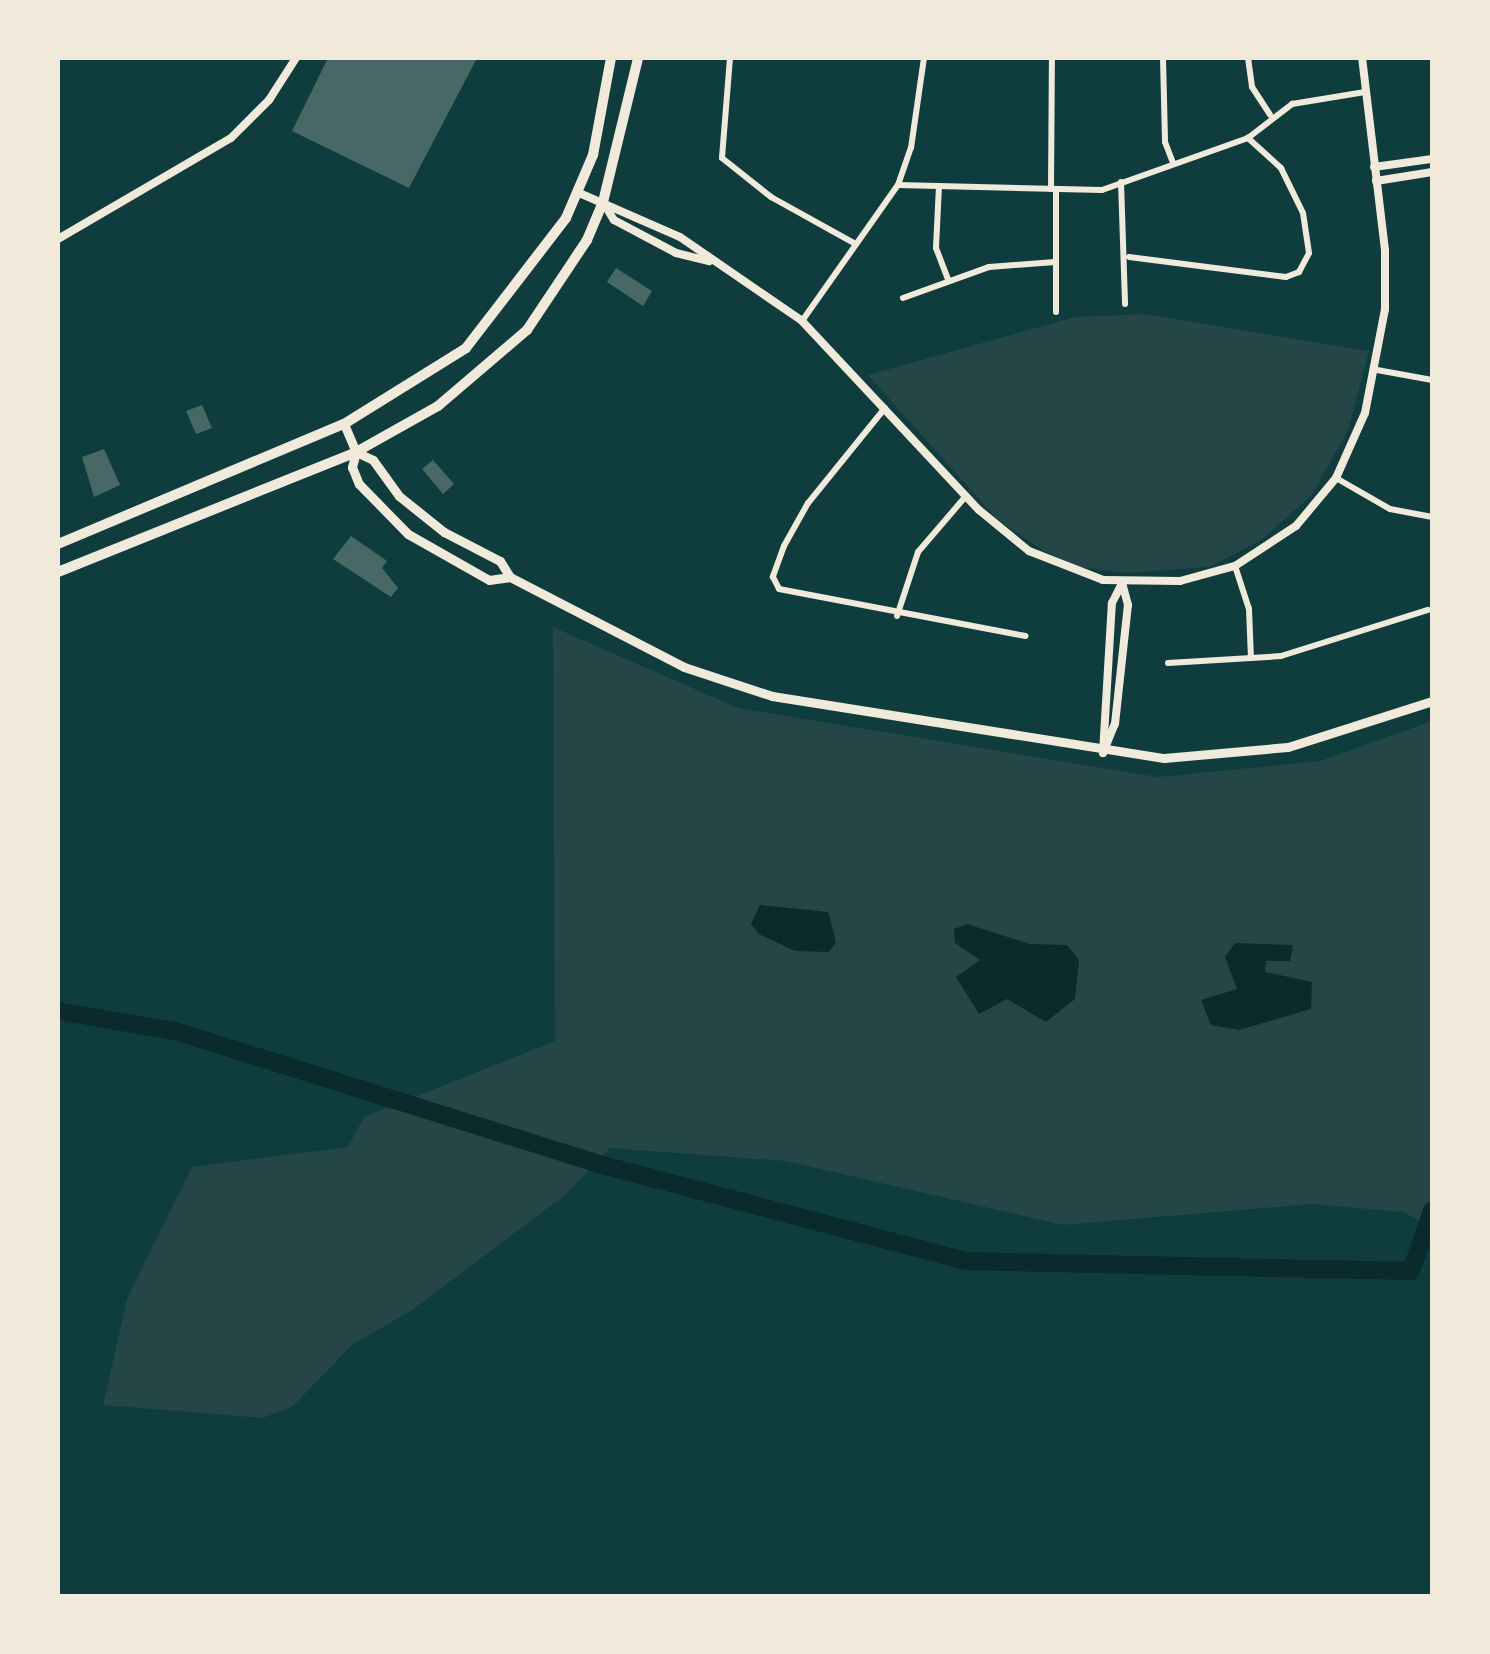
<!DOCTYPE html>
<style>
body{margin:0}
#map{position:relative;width:1490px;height:1654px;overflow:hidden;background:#0f3d3e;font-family:Cabin,sans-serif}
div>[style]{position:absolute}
.green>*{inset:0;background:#244646}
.water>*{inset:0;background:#0a2a2b}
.river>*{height:18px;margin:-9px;padding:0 9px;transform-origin:9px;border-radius:9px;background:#0a2a2b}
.building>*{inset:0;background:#486865}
.minor>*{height:6px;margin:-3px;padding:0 3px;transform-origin:3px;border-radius:3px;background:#f1e9da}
.tertiary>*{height:8px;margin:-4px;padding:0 4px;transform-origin:4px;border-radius:4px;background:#f1e9da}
.secondary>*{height:9px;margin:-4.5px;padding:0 4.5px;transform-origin:4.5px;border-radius:4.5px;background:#f1e9da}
.primary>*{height:10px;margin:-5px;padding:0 5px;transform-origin:5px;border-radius:5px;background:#f1e9da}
span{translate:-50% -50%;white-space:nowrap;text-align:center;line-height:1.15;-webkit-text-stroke:6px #f1e9da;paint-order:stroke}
.frame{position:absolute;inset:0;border:60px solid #f1e9da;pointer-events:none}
</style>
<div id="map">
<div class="green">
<i style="clip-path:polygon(1144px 314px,1369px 351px,1348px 430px,1312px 495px,1260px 541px,1209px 567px,1127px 573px,1079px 567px,1042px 550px,995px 517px,868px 375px,1075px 317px)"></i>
<i style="clip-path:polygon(553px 627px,738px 708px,1158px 777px,1320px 761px,1432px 721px,1432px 1229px,1404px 1212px,1310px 1204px,1063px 1225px,786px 1161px,610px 1148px,566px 1194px,412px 1310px,352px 1345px,293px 1406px,263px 1418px,103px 1405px,127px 1299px,192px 1167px,348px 1147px,364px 1117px,555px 1041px)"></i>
</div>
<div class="water">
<i style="clip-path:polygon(760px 905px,828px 912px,836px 942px,829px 952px,795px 951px,759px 934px,751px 924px)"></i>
<i style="clip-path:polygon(967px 924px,1030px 944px,1067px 945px,1079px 960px,1075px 999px,1046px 1022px,1007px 999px,979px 1014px,956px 977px,980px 960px,955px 943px,954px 929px)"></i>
<i style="clip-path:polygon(1235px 943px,1293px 945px,1290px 961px,1266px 961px,1265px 972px,1312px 982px,1311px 1009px,1239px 1030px,1211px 1025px,1201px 1000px,1237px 989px,1225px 957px)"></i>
</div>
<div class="river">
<i style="left:58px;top:1011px;width:119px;rotate:9.7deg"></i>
<i style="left:175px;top:1031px;width:440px;rotate:17.4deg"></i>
<i style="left:595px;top:1163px;width:383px;rotate:14.8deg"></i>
<i style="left:965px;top:1261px;width:446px;rotate:1.3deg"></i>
<i style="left:1411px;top:1271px;width:64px;rotate:-70.7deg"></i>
</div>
<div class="building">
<i style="clip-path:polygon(328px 58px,477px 58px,409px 188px,292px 131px)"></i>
<i style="clip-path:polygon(616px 268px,652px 291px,643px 306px,607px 282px)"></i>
<i style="clip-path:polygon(202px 405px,212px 428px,196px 434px,186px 411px)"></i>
<i style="clip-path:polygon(104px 449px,120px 485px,94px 497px,82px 457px)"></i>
<i style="clip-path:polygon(433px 460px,454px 484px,443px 494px,422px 469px)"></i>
<i style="clip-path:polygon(351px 536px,387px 561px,382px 568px,398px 588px,391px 597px,333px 559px)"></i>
</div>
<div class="minor">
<i style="left:730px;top:58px;width:100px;rotate:94.6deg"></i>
<i style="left:722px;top:158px;width:63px;rotate:38.5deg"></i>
<i style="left:771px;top:197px;width:95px;rotate:29deg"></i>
<i style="left:1163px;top:58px;width:84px;rotate:88.6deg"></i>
<i style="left:1165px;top:142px;width:22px;rotate:69deg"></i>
<i style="left:1248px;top:58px;width:29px;rotate:82deg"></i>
<i style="left:1252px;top:87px;width:33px;rotate:57deg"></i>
<i style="left:1248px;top:138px;width:56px;rotate:-37.7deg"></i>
<i style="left:1292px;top:104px;width:74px;rotate:-9.3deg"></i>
<i style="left:1121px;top:182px;width:122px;rotate:88.1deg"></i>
<i style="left:898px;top:185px;width:204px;rotate:1.4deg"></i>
<i style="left:1102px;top:190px;width:155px;rotate:-19.6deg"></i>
<i style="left:939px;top:186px;width:62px;rotate:92.8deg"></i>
<i style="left:936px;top:248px;width:33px;rotate:69deg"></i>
<i style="left:1051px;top:189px;width:131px;rotate:-89.6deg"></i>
<i style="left:1056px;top:189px;width:123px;rotate:90deg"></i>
<i style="left:1129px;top:257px;width:158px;rotate:7.3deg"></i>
<i style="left:1286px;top:277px;width:14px;rotate:-21deg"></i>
<i style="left:1299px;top:272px;width:21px;rotate:-62deg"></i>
<i style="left:1309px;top:253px;width:40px;rotate:-98.5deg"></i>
<i style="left:1303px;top:213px;width:50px;rotate:-116.1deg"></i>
<i style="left:1281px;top:168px;width:45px;rotate:-137.7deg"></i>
<i style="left:903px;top:298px;width:91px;rotate:-19.8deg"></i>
<i style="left:989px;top:267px;width:66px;rotate:-4.3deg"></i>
<i style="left:802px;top:321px;width:166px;rotate:-54.8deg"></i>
<i style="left:898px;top:185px;width:39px;rotate:-71deg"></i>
<i style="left:911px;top:148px;width:91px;rotate:-81.8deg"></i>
<i style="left:1377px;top:370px;width:56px;rotate:10.3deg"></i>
<i style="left:885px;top:408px;width:122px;rotate:129deg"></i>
<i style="left:808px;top:503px;width:49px;rotate:119.2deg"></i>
<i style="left:784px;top:546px;width:33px;rotate:110deg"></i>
<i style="left:773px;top:577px;width:13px;rotate:63deg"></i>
<i style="left:779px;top:589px;width:251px;rotate:10.8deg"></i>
<i style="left:1336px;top:478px;width:62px;rotate:29.9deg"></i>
<i style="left:1390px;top:509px;width:43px;rotate:10.8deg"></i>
<i style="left:1235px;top:566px;width:45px;rotate:72deg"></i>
<i style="left:1249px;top:609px;width:49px;rotate:87.7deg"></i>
<i style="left:897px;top:616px;width:67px;rotate:-71.8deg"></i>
<i style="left:918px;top:552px;width:74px;rotate:-49.4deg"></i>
<i style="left:1168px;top:663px;width:113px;rotate:-3.5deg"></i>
<i style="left:1281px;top:656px;width:154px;rotate:-17.4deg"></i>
</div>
<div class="tertiary">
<i style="left:1374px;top:167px;width:59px;rotate:-7.9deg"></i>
<i style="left:1376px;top:181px;width:57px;rotate:-9.1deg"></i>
<i style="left:577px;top:192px;width:112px;rotate:23.6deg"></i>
<i style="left:680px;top:237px;width:148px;rotate:34.5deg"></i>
<i style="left:802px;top:321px;width:259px;rotate:46.9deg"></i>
<i style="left:979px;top:510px;width:65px;rotate:39.4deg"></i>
<i style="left:1029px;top:551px;width:79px;rotate:21.4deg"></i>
<i style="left:1103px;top:580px;width:77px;rotate:0.7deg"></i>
<i style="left:1180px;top:581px;width:57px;rotate:-15.3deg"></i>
<i style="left:1235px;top:566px;width:73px;rotate:-33.3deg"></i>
<i style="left:1296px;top:526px;width:62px;rotate:-50.2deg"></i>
<i style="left:1336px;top:478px;width:71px;rotate:-66deg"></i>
<i style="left:1365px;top:413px;width:106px;rotate:-79.1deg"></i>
<i style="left:1385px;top:309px;width:59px;rotate:-90deg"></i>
<i style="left:1385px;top:250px;width:193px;rotate:-96.8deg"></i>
<i style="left:603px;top:202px;width:21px;rotate:59deg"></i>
<i style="left:614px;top:220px;width:70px;rotate:28deg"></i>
<i style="left:676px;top:253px;width:34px;rotate:14deg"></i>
<i style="left:58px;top:239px;width:200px;rotate:-30.3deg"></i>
<i style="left:231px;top:138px;width:54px;rotate:-45deg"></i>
<i style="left:269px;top:100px;width:50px;rotate:-57.3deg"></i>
<i style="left:1103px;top:753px;width:31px;rotate:-68deg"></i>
<i style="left:1115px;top:724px;width:120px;rotate:-83.8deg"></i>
<i style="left:1128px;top:605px;width:23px;rotate:-105deg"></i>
<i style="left:1103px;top:753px;width:150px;rotate:-86.6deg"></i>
<i style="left:1112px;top:603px;width:22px;rotate:-63deg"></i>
</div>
<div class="secondary">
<i style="left:344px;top:424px;width:30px;rotate:67deg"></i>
<i style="left:356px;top:452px;width:19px;rotate:25deg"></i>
<i style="left:373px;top:460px;width:44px;rotate:54.2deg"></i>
<i style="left:399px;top:496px;width:58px;rotate:38.7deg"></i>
<i style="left:444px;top:532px;width:63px;rotate:27.4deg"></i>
<i style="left:500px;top:561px;width:19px;rotate:58deg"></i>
<i style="left:510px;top:577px;width:196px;rotate:27.3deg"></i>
<i style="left:684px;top:667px;width:93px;rotate:18.2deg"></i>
<i style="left:772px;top:696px;width:397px;rotate:9deg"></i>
<i style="left:1164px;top:758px;width:124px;rotate:-5.1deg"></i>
<i style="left:1288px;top:747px;width:151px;rotate:-17.7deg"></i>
<i style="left:356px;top:452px;width:16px;rotate:105deg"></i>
<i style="left:352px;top:467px;width:18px;rotate:68deg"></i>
<i style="left:359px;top:484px;width:70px;rotate:45.6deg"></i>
<i style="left:408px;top:534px;width:93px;rotate:29.6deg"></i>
<i style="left:489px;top:580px;width:21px;rotate:-8deg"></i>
</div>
<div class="primary">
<i style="left:58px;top:544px;width:310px;rotate:-22.8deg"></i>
<i style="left:344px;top:424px;width:144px;rotate:-31.9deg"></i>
<i style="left:466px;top:348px;width:164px;rotate:-52.4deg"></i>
<i style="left:566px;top:218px;width:69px;rotate:-66.8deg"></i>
<i style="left:593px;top:155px;width:99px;rotate:-79.5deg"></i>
<i style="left:58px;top:572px;width:321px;rotate:-21.9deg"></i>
<i style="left:356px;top:452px;width:94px;rotate:-29.3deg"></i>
<i style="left:438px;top:406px;width:117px;rotate:-40.5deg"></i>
<i style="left:527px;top:330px;width:108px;rotate:-56.3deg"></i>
<i style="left:587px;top:240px;width:41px;rotate:-67.2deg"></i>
<i style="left:603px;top:202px;width:148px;rotate:-76.3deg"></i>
</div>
<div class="frame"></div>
</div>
